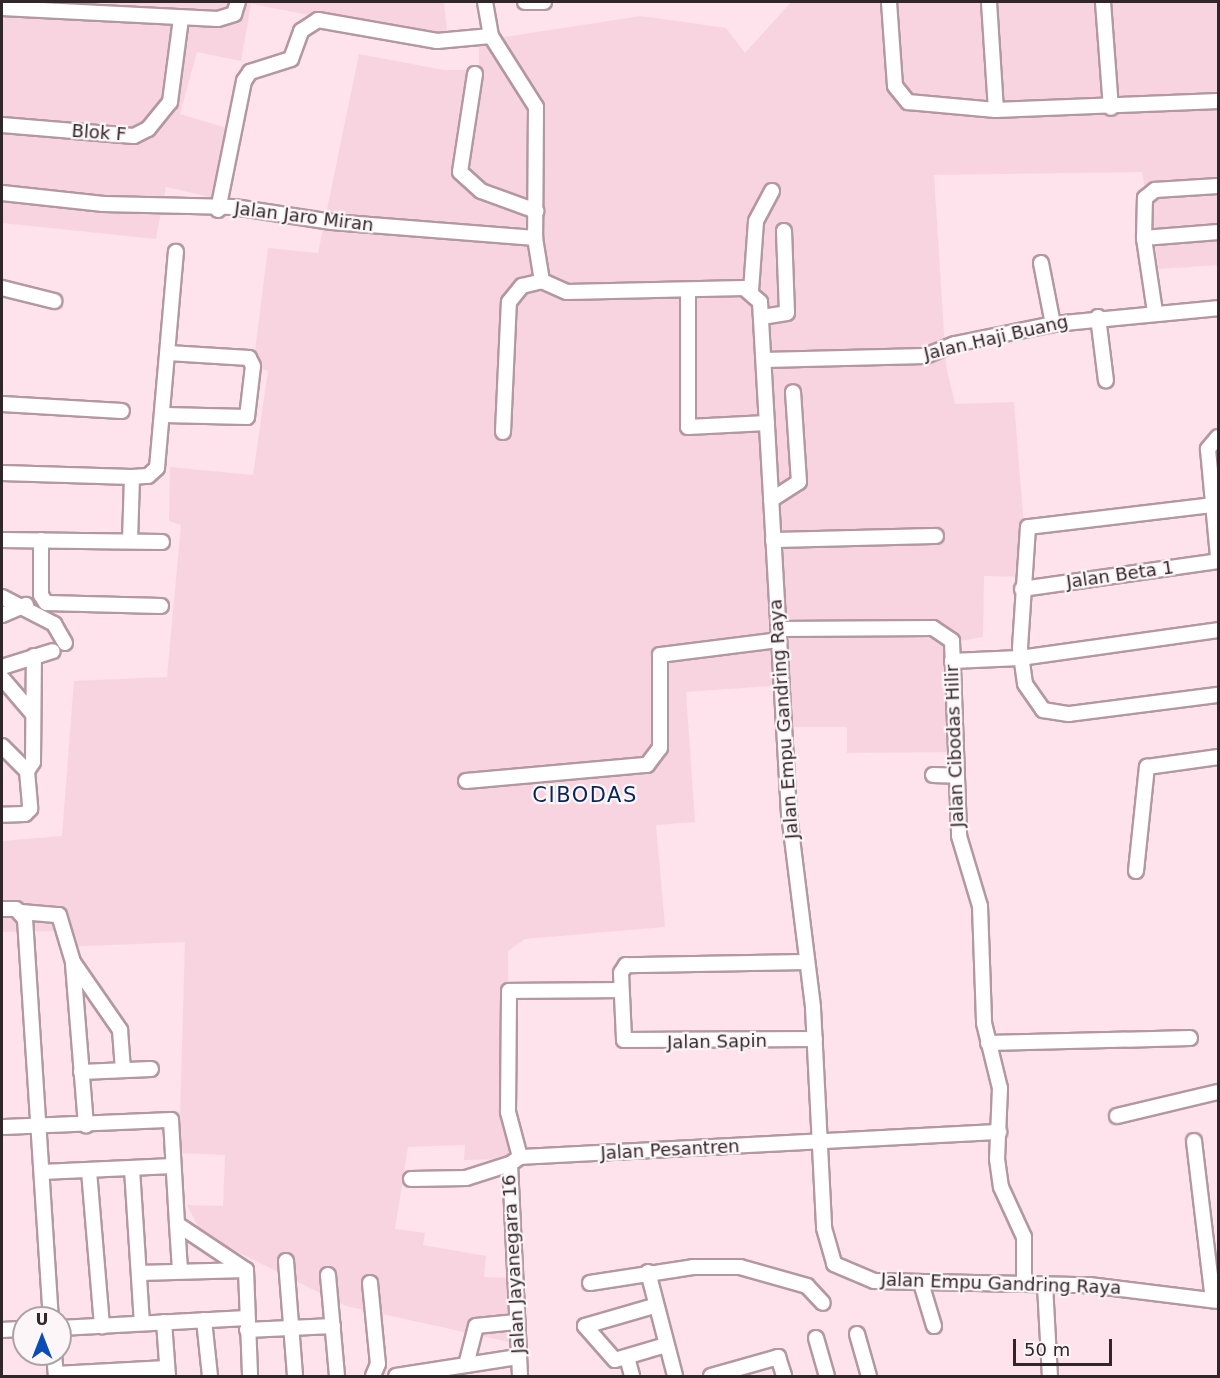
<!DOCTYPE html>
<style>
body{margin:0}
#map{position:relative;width:1220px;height:1378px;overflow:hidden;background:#fee2ec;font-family:"DejaVu Sans",sans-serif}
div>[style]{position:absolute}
.built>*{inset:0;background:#f8d4e1}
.roads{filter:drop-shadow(2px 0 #b398a2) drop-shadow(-2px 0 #b398a2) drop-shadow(0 2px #b398a2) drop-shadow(0 -2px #b398a2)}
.minor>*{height:14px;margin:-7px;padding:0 7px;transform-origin:7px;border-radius:7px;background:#fff}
span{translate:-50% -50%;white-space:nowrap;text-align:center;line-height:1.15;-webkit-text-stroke:4.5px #fcf6f8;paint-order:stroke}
.street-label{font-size:18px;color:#31262a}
.quarter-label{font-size:21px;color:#08265a;letter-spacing:1.5px}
.frame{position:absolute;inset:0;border:3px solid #31262a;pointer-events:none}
.north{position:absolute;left:12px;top:1306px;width:60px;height:60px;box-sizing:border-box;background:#fcf6f8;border:2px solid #aba3a6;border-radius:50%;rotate:0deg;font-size:16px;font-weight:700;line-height:24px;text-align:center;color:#31262a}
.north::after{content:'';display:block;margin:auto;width:21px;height:27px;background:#0a4cb7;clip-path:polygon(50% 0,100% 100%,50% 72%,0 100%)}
.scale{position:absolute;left:1013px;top:1339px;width:99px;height:27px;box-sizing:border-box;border:3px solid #31262a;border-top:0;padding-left:8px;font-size:18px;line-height:21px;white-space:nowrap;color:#31262a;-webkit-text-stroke:4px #fcf6f8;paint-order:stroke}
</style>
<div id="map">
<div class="built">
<i style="clip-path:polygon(2px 2px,444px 2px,447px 31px,399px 32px,251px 4px,241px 61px,197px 52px,180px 114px,240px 132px,227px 201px,166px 187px,156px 239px,2px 223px)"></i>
<i style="clip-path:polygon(791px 2px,1218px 2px,1218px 265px,1159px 269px,1142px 172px,934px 175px,946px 366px,955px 404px,1014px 402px,1028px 577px,984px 576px,983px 637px,949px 643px,952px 752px,847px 753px,847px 727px,777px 727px,773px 686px,686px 692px,695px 822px,656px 825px,665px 927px,525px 939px,508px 951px,510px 1159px,464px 1160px,465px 1145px,408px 1147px,395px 1229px,425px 1233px,423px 1245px,486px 1256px,484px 1277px,518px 1278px,513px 1343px,346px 1306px,202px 1234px,187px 1205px,223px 1206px,225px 1155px,179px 1153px,185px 942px,62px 947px,59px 931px,2px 932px,2px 841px,62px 836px,74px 681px,167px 677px,181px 525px,169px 521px,170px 467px,253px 475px,268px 371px,253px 366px,268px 248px,318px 253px,359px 54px,444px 70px,479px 70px,479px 41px,641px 16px,726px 28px,745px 53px)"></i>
</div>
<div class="roads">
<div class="minor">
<i style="left:485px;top:2px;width:35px;rotate:80deg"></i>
<i style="left:491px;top:36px;width:84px;rotate:57.6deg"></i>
<i style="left:536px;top:107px;width:131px;rotate:90.4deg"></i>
<i style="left:535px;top:238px;width:44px;rotate:80.8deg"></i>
<i style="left:542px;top:281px;width:27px;rotate:24deg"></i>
<i style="left:567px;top:292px;width:177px;rotate:-1.3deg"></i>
<i style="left:744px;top:288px;width:21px;rotate:41deg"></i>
<i style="left:760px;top:302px;width:513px;rotate:86.76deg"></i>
<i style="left:789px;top:814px;width:195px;rotate:82.9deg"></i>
<i style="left:813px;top:1008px;width:220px;rotate:87.1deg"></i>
<i style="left:824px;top:1228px;width:37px;rotate:74deg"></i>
<i style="left:834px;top:1264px;width:43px;rotate:23deg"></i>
<i style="left:874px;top:1281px;width:215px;rotate:1.1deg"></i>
<i style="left:1089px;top:1285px;width:130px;rotate:7.1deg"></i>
<i style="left:525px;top:2px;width:19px"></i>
<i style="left:889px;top:2px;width:84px;rotate:85.9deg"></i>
<i style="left:895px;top:86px;width:21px;rotate:51deg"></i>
<i style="left:908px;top:102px;width:88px;rotate:5.2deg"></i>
<i style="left:996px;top:110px;width:222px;rotate:-2.3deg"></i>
<i style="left:989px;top:2px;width:108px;rotate:86.3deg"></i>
<i style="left:1103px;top:2px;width:106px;rotate:85.7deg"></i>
<i style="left:2px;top:8px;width:216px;rotate:2.9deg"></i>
<i style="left:218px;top:19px;width:17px;rotate:-17deg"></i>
<i style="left:234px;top:14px;width:13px;rotate:-72deg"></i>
<i style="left:475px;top:74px;width:99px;rotate:98.7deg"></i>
<i style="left:460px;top:172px;width:28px;rotate:42deg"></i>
<i style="left:481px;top:191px;width:59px;rotate:20deg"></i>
<i style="left:2px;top:125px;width:132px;rotate:4.8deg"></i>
<i style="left:134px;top:136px;width:16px;rotate:-27deg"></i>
<i style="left:148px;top:129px;width:35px;rotate:-51deg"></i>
<i style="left:170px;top:102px;width:84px;rotate:-82.5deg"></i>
<i style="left:2px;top:193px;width:102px;rotate:6.2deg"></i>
<i style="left:103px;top:204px;width:131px;rotate:1.3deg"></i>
<i style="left:234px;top:207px;width:99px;rotate:8.7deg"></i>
<i style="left:332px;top:222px;width:204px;rotate:4.5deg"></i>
<i style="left:218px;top:210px;width:132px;rotate:-78.6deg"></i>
<i style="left:244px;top:81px;width:11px;rotate:-56deg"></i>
<i style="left:250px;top:72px;width:43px;rotate:-17.6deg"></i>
<i style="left:291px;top:59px;width:30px;rotate:-70deg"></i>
<i style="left:301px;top:31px;width:20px;rotate:-33deg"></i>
<i style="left:318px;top:20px;width:121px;rotate:10deg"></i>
<i style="left:437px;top:41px;width:54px;rotate:-5.3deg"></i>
<i style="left:1144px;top:238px;width:74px;rotate:-4.6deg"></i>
<i style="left:1041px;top:263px;width:62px;rotate:78.9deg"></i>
<i style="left:2px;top:288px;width:54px;rotate:14deg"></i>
<i style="left:688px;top:290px;width:137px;rotate:90deg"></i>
<i style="left:688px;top:427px;width:79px;rotate:-2.9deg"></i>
<i style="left:751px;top:291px;width:70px;rotate:-85.9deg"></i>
<i style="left:756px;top:221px;width:34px;rotate:-62deg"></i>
<i style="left:1155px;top:312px;width:75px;rotate:-98.5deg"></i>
<i style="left:1144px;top:238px;width:40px;rotate:-88.6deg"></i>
<i style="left:1145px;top:198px;width:13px;rotate:-39deg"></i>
<i style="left:1155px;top:190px;width:63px;rotate:-3.6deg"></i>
<i style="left:762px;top:317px;width:25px;rotate:-9deg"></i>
<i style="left:787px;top:313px;width:82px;rotate:-92.1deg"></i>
<i style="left:1098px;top:317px;width:64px;rotate:82.9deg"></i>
<i style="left:764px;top:360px;width:161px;rotate:-1.4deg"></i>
<i style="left:925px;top:356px;width:32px;rotate:-22deg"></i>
<i style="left:955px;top:344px;width:100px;rotate:-11.5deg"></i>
<i style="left:1053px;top:324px;width:166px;rotate:-5.5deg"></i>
<i style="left:2px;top:404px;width:120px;rotate:3.3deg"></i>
<i style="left:165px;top:415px;width:82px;rotate:1.4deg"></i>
<i style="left:247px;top:417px;width:51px;rotate:-83.3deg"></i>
<i style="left:253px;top:366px;width:9px;rotate:-117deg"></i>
<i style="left:249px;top:358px;width:81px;rotate:-176.5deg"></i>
<i style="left:503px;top:432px;width:130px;rotate:-87.4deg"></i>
<i style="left:509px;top:302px;width:21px;rotate:-51deg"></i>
<i style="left:522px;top:286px;width:21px;rotate:-14deg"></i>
<i style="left:1218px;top:437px;width:16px;rotate:130deg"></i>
<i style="left:1208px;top:449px;width:108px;rotate:84.7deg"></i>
<i style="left:2px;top:473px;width:130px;rotate:1.8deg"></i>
<i style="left:132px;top:477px;width:16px;rotate:-4deg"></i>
<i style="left:148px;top:476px;width:12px;rotate:-42deg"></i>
<i style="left:157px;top:468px;width:217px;rotate:-85deg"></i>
<i style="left:771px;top:500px;width:33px;rotate:-33deg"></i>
<i style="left:799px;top:482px;width:90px;rotate:-93.8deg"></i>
<i style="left:1213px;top:505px;width:186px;rotate:173.2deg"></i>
<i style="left:1028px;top:527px;width:121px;rotate:93.8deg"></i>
<i style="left:1020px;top:648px;width:36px;rotate:82deg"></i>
<i style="left:1025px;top:684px;width:32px;rotate:55deg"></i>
<i style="left:1043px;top:710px;width:26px;rotate:9deg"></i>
<i style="left:1069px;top:714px;width:150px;rotate:-7.3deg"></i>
<i style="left:2px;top:540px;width:160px;rotate:0.7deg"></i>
<i style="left:41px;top:540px;width:55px;rotate:90deg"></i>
<i style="left:41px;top:595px;width:9px;rotate:58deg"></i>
<i style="left:46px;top:603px;width:115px;rotate:1.5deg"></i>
<i style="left:773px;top:540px;width:163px;rotate:-1.4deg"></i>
<i style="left:130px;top:541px;width:64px;rotate:-88.2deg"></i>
<i style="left:1022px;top:589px;width:198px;rotate:-8.1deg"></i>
<i style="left:2px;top:597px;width:59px;rotate:27.4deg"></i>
<i style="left:54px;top:624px;width:22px;rotate:60deg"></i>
<i style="left:2px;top:615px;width:26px;rotate:-23deg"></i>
<i style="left:779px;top:629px;width:154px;rotate:-0.4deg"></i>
<i style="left:933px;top:628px;width:23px;rotate:34deg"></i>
<i style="left:952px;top:641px;width:195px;rotate:87.9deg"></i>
<i style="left:959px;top:836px;width:73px;rotate:73.3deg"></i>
<i style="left:980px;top:906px;width:117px;rotate:88deg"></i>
<i style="left:984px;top:1023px;width:67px;rotate:76.2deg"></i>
<i style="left:1000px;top:1088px;width:71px;rotate:92.4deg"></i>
<i style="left:997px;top:1159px;width:28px;rotate:82deg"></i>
<i style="left:1001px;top:1187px;width:55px;rotate:65.3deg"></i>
<i style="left:1024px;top:1237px;width:46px;rotate:90deg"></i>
<i style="left:952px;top:661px;width:68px;rotate:-2.5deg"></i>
<i style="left:1020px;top:658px;width:200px;rotate:-8deg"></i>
<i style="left:2px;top:667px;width:53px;rotate:-17.4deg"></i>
<i style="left:2px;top:678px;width:46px;rotate:49.4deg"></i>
<i style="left:2px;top:746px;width:35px;rotate:45deg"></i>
<i style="left:27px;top:771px;width:38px;rotate:85deg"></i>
<i style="left:30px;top:809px;width:7px;rotate:135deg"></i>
<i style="left:25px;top:814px;width:23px;rotate:178deg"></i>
<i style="left:27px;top:771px;width:11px;rotate:-56deg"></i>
<i style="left:33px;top:762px;width:106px;rotate:-89.5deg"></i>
<i style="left:933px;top:775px;width:24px;rotate:2deg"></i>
<i style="left:466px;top:781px;width:182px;rotate:-5.1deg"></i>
<i style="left:647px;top:765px;width:21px;rotate:-53deg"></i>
<i style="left:660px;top:748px;width:93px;rotate:-90deg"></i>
<i style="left:660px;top:655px;width:120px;rotate:-7.2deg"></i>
<i style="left:1136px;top:871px;width:105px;rotate:-84deg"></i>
<i style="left:1147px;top:767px;width:72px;rotate:-8deg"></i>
<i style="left:2px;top:909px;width:14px"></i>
<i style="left:16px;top:909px;width:13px;rotate:48deg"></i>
<i style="left:25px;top:919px;width:400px;rotate:86.3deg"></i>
<i style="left:21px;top:912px;width:38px;rotate:5deg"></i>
<i style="left:59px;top:915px;width:49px;rotate:73.4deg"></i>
<i style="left:73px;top:962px;width:83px;rotate:55.3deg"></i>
<i style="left:120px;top:1030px;width:40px;rotate:85.7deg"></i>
<i style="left:806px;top:962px;width:180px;rotate:179deg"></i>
<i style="left:626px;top:965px;width:9px;rotate:122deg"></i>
<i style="left:621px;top:973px;width:67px;rotate:87.4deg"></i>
<i style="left:624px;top:1040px;width:191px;rotate:-0.3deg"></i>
<i style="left:73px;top:964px;width:162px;rotate:85.4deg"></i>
<i style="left:988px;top:1043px;width:202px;rotate:-1.4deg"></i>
<i style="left:81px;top:1072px;width:70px;rotate:-2.5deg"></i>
<i style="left:1117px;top:1116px;width:104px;rotate:-13.4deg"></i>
<i style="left:2px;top:1127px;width:169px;rotate:-2.4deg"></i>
<i style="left:171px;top:1120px;width:104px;rotate:86.7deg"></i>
<i style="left:177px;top:1224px;width:83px;rotate:33.7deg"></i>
<i style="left:1194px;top:1141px;width:160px;rotate:83.2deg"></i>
<i style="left:520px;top:1157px;width:480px;rotate:-3deg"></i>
<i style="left:520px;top:1157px;width:47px;rotate:-104.9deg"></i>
<i style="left:508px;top:1112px;width:121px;rotate:-89.5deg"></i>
<i style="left:509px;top:991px;width:112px;rotate:-0.5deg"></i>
<i style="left:520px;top:1157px;width:12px;rotate:145deg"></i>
<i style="left:510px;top:1164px;width:212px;rotate:87.3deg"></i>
<i style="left:132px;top:1169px;width:154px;rotate:86.3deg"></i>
<i style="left:89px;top:1171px;width:156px;rotate:85.2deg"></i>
<i style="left:42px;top:1172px;width:131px;rotate:-2.6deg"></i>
<i style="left:411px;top:1179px;width:55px;rotate:-1deg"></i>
<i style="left:466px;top:1178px;width:46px;rotate:-17.7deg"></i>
<i style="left:177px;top:1224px;width:46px;rotate:86.3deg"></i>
<i style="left:286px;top:1261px;width:115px;rotate:85.5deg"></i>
<i style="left:246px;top:1270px;width:106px;rotate:87.8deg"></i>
<i style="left:648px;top:1272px;width:107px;rotate:75.4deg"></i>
<i style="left:139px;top:1273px;width:107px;rotate:-1.6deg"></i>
<i style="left:328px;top:1275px;width:101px;rotate:84.9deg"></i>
<i style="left:370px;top:1283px;width:81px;rotate:84.4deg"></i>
<i style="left:378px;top:1364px;width:13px;rotate:113deg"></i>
<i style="left:590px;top:1283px;width:104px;rotate:-8.8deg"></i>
<i style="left:693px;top:1267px;width:47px"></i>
<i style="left:740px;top:1267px;width:70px;rotate:15.8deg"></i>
<i style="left:807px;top:1286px;width:23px;rotate:47deg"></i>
<i style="left:921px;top:1283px;width:45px;rotate:73.2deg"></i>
<i style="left:1045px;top:1285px;width:91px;rotate:86.9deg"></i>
<i style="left:654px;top:1306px;width:72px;rotate:163.8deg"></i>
<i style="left:585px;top:1326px;width:45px;rotate:48.6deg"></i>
<i style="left:615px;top:1360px;width:53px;rotate:-16.4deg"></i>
<i style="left:204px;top:1320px;width:56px;rotate:83.9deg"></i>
<i style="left:164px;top:1322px;width:54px;rotate:85.8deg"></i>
<i style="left:60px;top:1328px;width:187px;rotate:-3.1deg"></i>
<i style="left:2px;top:1330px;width:22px;rotate:-3deg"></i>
<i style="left:247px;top:1330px;width:86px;rotate:-2.7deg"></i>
<i style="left:857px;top:1334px;width:44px;rotate:74.1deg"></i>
<i style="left:816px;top:1338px;width:40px;rotate:74deg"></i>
<i style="left:54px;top:1354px;width:22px;rotate:85deg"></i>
<i style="left:627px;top:1357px;width:20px;rotate:75deg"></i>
<i style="left:466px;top:1365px;width:40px;rotate:-75.6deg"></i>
<i style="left:476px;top:1326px;width:40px;rotate:-5.7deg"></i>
<i style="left:56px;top:1374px;width:111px;rotate:-3.1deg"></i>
<i style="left:396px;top:1376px;width:123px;rotate:-8.9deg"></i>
<i style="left:711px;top:1376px;width:70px;rotate:-15.8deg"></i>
<i style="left:778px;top:1357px;width:20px;rotate:72deg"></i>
</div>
</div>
<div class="street-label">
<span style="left:99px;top:133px;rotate:4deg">Blok F</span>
<span style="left:304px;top:217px;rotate:7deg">Jalan Jaro Miran</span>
<span style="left:996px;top:338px;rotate:-13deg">Jalan Haji Buang</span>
<span style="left:1120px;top:575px;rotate:-8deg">Jalan Beta 1</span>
<span style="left:784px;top:719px;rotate:-94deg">Jalan Empu Gandring Raya</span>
<span style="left:955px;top:746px;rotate:-92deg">Jalan Cibodas Hilir</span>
<span style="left:717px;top:1042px;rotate:-1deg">Jalan Sapin</span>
<span style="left:670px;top:1150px;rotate:-3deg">Jalan Pesantren</span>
<span style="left:514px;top:1264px;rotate:-93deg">Jalan Jayanegara 16</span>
<span style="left:1001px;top:1284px;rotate:2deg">Jalan Empu Gandring Raya</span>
</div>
<div class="quarter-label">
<span style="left:585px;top:795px">CIBODAS</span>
</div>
<div class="frame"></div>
<div class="north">U</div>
<div class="scale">50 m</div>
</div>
